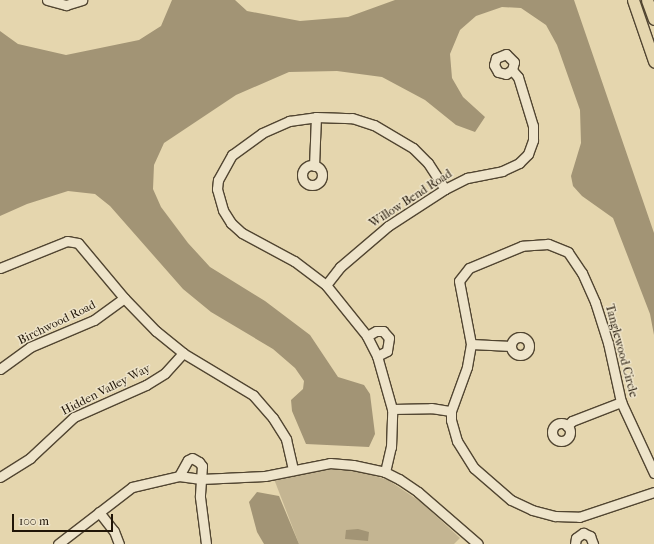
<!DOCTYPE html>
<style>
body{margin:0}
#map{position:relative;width:654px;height:544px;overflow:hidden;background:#e5d6ae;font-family:"IM FELL French Canon",serif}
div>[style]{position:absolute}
.green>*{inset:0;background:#c4b592}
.water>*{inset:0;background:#a29475}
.roads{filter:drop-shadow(1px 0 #514531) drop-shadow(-1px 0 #514531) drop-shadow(0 1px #514531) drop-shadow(0 -1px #514531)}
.minor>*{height:9px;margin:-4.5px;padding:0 4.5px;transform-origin:4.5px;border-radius:4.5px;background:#eee4ca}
.minor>.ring{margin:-4.5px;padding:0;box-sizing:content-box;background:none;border:9px solid #eee4ca;border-radius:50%}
.major>*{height:11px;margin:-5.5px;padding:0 5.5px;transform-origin:5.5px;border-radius:5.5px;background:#e5d6ae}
span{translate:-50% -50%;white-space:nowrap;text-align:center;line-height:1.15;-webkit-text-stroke:3px #eee4ca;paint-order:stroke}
.street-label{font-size:12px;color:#201507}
.scale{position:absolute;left:12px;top:514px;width:101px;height:18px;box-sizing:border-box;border:2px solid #201507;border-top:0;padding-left:5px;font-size:12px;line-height:14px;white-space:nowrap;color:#201507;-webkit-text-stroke:3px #eee4ca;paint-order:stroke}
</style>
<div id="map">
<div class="green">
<i style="clip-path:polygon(331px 469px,359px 471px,388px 480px,421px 502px,460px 538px,454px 544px,299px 544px,274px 479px)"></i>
</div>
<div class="water">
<i style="clip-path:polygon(172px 0,235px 0,247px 11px,300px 21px,348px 17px,395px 0,574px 0,654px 233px,654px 335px,650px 314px,613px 218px,582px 196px,573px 186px,571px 176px,581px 143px,580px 110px,557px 45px,546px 25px,521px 8px,502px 7px,476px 16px,460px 30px,450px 54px,452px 78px,463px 97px,485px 117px,475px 132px,456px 125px,425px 100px,382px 77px,337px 71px,289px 72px,236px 95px,164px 143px,154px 165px,153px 189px,161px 207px,188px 243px,210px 267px,265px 301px,310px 335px,338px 377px,364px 385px,370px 394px,375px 434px,369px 447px,306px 444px,292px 411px,291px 400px,303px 389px,304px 381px,295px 368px,273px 349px,211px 312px,183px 289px,110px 206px,95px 194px,68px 191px,27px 204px,0 216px,0 31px,18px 44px,66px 55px,139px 40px,161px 26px)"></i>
<i style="clip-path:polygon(257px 492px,279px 496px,299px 544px,264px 544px,257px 532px,249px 502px)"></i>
<i style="clip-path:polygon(358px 529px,369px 532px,368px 541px,345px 539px,346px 530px)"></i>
</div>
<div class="roads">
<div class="minor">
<i style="left:47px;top:0;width:20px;rotate:15deg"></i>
<i style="left:66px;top:5px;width:17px;rotate:-17deg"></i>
<i class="ring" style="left:302px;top:165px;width:11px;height:11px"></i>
<i style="left:314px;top:166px;width:49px;rotate:-87.7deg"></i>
<i style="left:0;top:268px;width:72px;rotate:-21.9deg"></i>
<i style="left:67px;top:241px;width:11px;rotate:10deg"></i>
<i style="left:78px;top:243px;width:72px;rotate:50.1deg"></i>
<i style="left:124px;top:298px;width:46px;rotate:45.9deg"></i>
<i style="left:156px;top:331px;width:35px;rotate:39deg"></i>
<i style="left:183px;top:353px;width:82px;rotate:31deg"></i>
<i style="left:253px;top:395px;width:30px;rotate:49deg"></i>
<i style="left:273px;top:418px;width:25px;rotate:58deg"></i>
<i style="left:286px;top:439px;width:32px;rotate:77deg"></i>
<i style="left:326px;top:285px;width:23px;rotate:-52deg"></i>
<i style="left:340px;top:267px;width:63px;rotate:-40.5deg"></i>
<i style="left:388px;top:226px;width:68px;rotate:-33deg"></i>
<i style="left:445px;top:189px;width:25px;rotate:-27deg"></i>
<i style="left:467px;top:178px;width:36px;rotate:-11deg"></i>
<i style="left:502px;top:171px;width:19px;rotate:-25deg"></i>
<i style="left:519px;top:163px;width:13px;rotate:-45deg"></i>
<i style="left:528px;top:154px;width:15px;rotate:-70deg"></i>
<i style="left:533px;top:140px;width:14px;rotate:-90deg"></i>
<i style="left:533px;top:126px;width:51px;rotate:-107deg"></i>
<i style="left:518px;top:77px;width:9px;rotate:-131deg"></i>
<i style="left:512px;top:70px;width:8px;rotate:-76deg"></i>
<i style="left:514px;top:62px;width:11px;rotate:-135deg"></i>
<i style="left:506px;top:54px;width:11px;rotate:158deg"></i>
<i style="left:496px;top:58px;width:7px;rotate:106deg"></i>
<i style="left:494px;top:65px;width:8px;rotate:60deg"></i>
<i style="left:498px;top:72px;width:8px;rotate:14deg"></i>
<i style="left:506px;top:74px;width:7px;rotate:-34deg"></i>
<i style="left:367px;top:336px;width:10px;rotate:-29deg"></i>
<i style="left:376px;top:331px;width:7px"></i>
<i style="left:383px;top:331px;width:9px;rotate:49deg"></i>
<i style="left:389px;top:338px;width:13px;rotate:99deg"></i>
<i style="left:387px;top:351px;width:11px;rotate:153deg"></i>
<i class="ring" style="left:511px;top:337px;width:9px;height:9px"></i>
<i style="left:471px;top:344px;width:40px;rotate:2.9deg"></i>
<i style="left:0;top:369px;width:37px;rotate:-36deg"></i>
<i style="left:30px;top:347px;width:69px;rotate:-22.9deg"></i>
<i style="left:94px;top:320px;width:37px;rotate:-36deg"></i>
<i style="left:392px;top:409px;width:39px;rotate:-1deg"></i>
<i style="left:431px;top:408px;width:20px;rotate:9deg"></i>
<i class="ring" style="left:552px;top:423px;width:9px;height:9px"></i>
<i style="left:567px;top:426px;width:7px;rotate:-45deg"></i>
<i style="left:572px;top:421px;width:53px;rotate:-21.2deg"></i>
<i style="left:385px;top:472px;width:26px;rotate:-77deg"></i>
<i style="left:391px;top:447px;width:38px;rotate:-88deg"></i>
<i style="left:392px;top:409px;width:55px;rotate:-105.8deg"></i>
<i style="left:377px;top:356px;width:22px;rotate:-117deg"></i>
<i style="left:367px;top:336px;width:65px;rotate:-128.8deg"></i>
<i style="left:326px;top:285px;width:40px;rotate:-143deg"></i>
<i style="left:294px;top:261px;width:59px;rotate:-151.7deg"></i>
<i style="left:242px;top:233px;width:15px;rotate:-138deg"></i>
<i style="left:231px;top:223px;width:15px;rotate:-122deg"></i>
<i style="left:223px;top:210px;width:22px;rotate:-106deg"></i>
<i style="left:217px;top:189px;width:9px;rotate:-84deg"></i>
<i style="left:218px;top:180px;width:29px;rotate:-61deg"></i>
<i style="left:232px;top:155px;width:37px;rotate:-36deg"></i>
<i style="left:262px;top:133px;width:30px;rotate:-24deg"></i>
<i style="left:289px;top:121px;width:27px;rotate:-8deg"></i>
<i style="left:316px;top:117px;width:36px;rotate:2deg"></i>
<i style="left:352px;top:118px;width:23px;rotate:18deg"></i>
<i style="left:374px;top:125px;width:45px;rotate:30.5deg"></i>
<i style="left:413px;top:148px;width:21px;rotate:45deg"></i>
<i style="left:428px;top:163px;width:31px;rotate:57deg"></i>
<i style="left:654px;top:473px;width:78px;rotate:-114.9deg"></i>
<i style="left:621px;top:402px;width:60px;rotate:-102.4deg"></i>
<i style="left:608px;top:343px;width:43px;rotate:-107.6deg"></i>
<i style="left:595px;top:302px;width:32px;rotate:-114deg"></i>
<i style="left:582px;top:273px;width:25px;rotate:-124deg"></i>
<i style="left:568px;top:252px;width:22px;rotate:-158deg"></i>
<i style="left:548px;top:244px;width:26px;rotate:176deg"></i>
<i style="left:522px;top:246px;width:57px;rotate:157.5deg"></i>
<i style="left:469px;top:268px;width:16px;rotate:128deg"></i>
<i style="left:459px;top:281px;width:64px;rotate:79.2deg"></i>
<i style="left:471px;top:344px;width:23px;rotate:100deg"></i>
<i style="left:467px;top:367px;width:47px;rotate:110deg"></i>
<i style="left:451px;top:411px;width:9px;rotate:90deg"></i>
<i style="left:451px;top:420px;width:22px;rotate:74deg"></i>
<i style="left:457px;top:441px;width:32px;rotate:58deg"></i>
<i style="left:474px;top:468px;width:49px;rotate:40.9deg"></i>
<i style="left:511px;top:500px;width:23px;rotate:25deg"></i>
<i style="left:532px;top:510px;width:24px;rotate:15deg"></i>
<i style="left:555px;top:516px;width:24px;rotate:2deg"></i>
<i style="left:579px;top:517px;width:79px;rotate:-18.4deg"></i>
<i style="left:179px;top:476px;width:18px;rotate:-61deg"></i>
<i style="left:188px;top:460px;width:4px;rotate:-27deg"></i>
<i style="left:192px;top:458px;width:8px;rotate:30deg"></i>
<i style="left:199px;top:462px;width:5px;rotate:53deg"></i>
<i style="left:202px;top:466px;width:31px;rotate:94deg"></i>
<i style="left:200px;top:497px;width:47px;rotate:82.7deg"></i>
<i style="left:0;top:477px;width:36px;rotate:-32deg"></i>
<i style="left:30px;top:458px;width:60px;rotate:-43deg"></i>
<i style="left:74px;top:417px;width:79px;rotate:-24deg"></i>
<i style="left:146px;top:385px;width:22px;rotate:-32deg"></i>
<i style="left:165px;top:373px;width:27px;rotate:-48deg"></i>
<i style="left:99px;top:512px;width:24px;rotate:52deg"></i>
<i style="left:114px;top:531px;width:14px;rotate:69deg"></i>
<i style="left:58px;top:544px;width:93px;rotate:-37.6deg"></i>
<i style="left:132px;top:487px;width:48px;rotate:-13.2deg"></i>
<i style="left:179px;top:476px;width:22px;rotate:8deg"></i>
<i style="left:201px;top:479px;width:64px;rotate:-2.7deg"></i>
<i style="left:265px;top:476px;width:66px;rotate:-11.3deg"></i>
<i style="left:330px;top:463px;width:23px;rotate:5deg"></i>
<i style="left:353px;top:465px;width:33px;rotate:12deg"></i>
<i style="left:385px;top:472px;width:16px;rotate:27deg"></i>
<i style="left:399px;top:479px;width:23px;rotate:34deg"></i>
<i style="left:418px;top:492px;width:79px;rotate:40.9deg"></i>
<i style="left:575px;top:544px;width:6px;rotate:-81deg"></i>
<i style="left:576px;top:538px;width:9px;rotate:-36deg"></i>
<i style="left:583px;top:533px;width:8px;rotate:23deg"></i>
<i style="left:590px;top:536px;width:9px;rotate:69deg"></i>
</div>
<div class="major">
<i style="left:633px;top:0;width:65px;rotate:71deg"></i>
<i style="left:647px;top:0;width:20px;rotate:70deg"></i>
</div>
</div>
<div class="street-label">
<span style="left:411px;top:199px;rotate:-33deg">Willow Bend Road</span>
<span style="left:57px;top:323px;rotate:-26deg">Birchwood Road</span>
<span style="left:621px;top:351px;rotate:75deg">Tanglewood Circle</span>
<span style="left:106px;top:390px;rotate:-27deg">Hidden Valley Way</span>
</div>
<div class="scale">100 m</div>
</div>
